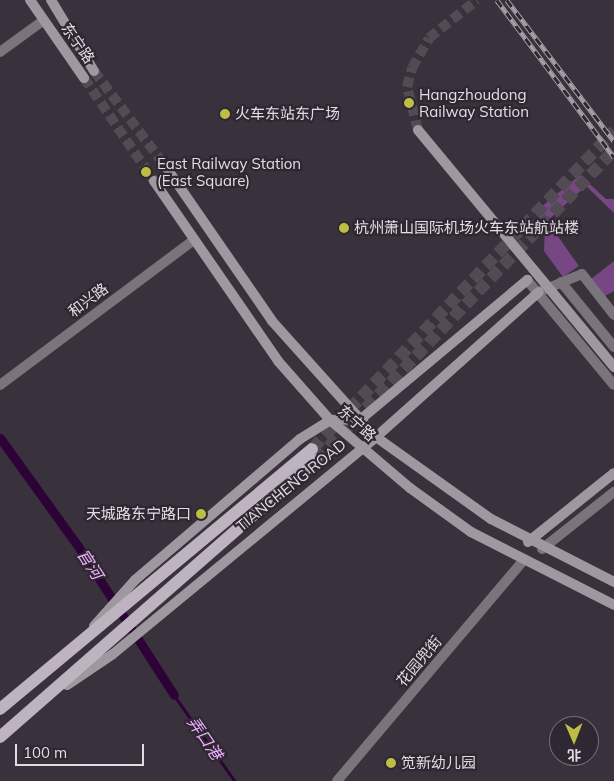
<!DOCTYPE html>
<meta charset="utf-8">
<style>
body{margin:0}
#map{position:relative;width:614px;height:781px;overflow:hidden;background:#39313b;font-family:Mulish,"Noto Sans SC",sans-serif}
div>[style]{position:absolute}
.green>*{inset:0;background:#774783}
.stream>*{height:2.5px;margin:-1.25px;padding:0 1.25px;transform-origin:1.25px;border-radius:1.25px;background:#2d0237}
.canal>*{height:9px;margin:-4.5px;padding:0 4.5px;transform-origin:4.5px;border-radius:4.5px;background:#2d0237}
.secondary-tunnel>*{height:10px;margin-top:-5px;transform-origin:0;background:repeating-linear-gradient(90deg,#524b54 0 10px,transparent 0 15px)}
.primary-tunnel>*{height:12px;margin-top:-6px;transform-origin:0;background:repeating-linear-gradient(90deg,#524b54 0 12px,transparent 0 18px)}
.minor>*{height:10px;margin:-5px;padding:0 5px;transform-origin:5px;border-radius:5px;background:#79757a}
.tertiary>*{height:10px;margin:-5px;padding:0 5px;transform-origin:5px;border-radius:5px;background:#79757a}
.secondary>*{height:10px;margin:-5px;padding:0 5px;transform-origin:5px;border-radius:5px;background:#9f98a1}
.primary>*{height:12px;margin:-6px;padding:0 6px;transform-origin:6px;border-radius:6px;background:#bdb4bf}
.rail>*{height:4.5px;margin-top:-2.25px;transform-origin:0;background:repeating-linear-gradient(90deg,#2f2731 0 8px,#a69fa7 0 16px);box-sizing:border-box;border-block:1px solid #a69fa7}
.secondary-bridge>*{height:10px;margin:-5px;padding:0 5px;transform-origin:5px;border-radius:5px;background:#9f98a1}
.dots>*{width:14px;height:14px;translate:-50% -50%;box-sizing:border-box;border:2px solid #2f2731;border-radius:50%}
span{translate:-50% -50%;white-space:nowrap;text-align:center;line-height:1.15;-webkit-text-stroke:4.5px #2f2731;paint-order:stroke}
.street-label{font-size:15px;color:#e2dce3}
.poi-label{font-size:15px;color:#e2dce3}
.left{translate:0 -50%;text-align:left}
.right{translate:-100% -50%;text-align:right}
.water-label{font-size:16px;color:#efb1ff;font-style:italic}
.north{position:absolute;left:549px;top:716px;width:50px;height:50px;box-sizing:border-box;background:#2f2731;border:1px solid #776f78;border-radius:50%;rotate:179deg;font-size:14px;font-weight:700;line-height:20px;text-align:center;color:#e2dce3}
.north::after{content:'';display:block;margin:auto;width:18px;height:22px;background:#bcbf43;clip-path:polygon(50% 0,100% 100%,50% 72%,0 100%)}
.scale{position:absolute;left:15px;top:744px;width:129px;height:22px;box-sizing:border-box;border:2px solid #e2dce3;border-top:0;padding-left:6px;font-size:15px;line-height:18px;white-space:nowrap;color:#e2dce3;-webkit-text-stroke:4px #2f2731;paint-order:stroke}
</style>
<div id="map">
<div class="green">
<i style="clip-path:polygon(580px 175px,606px 199px,614px 199px,614px 213px,586px 186px,547px 221px,579px 266px,563px 277px,544px 251px,545px 227px,535px 212px)"></i>
<i style="clip-path:polygon(614px 261px,614px 291px,605px 296px,591px 279px)"></i>
</div>
<div class="stream">
<i style="left:174px;top:695px;width:105px;rotate:54.7deg"></i>
</div>
<div class="canal">
<i style="left:0;top:438px;width:133px;rotate:54.2deg"></i>
<i style="left:78px;top:546px;width:177px;rotate:57.2deg"></i>
</div>
<div class="secondary-tunnel">
<i style="left:94px;top:71px;width:124px;rotate:53.2deg"></i>
<i style="left:84px;top:78px;width:125px;rotate:55.8deg"></i>
<i style="left:418px;top:130px;width:44px;rotate:-104.3deg"></i>
<i style="left:407px;top:87px;width:20px;rotate:-75deg"></i>
<i style="left:412px;top:68px;width:34px;rotate:-60deg"></i>
<i style="left:429px;top:38px;width:61px;rotate:-38.4deg"></i>
</div>
<div class="primary-tunnel">
<i style="left:312px;top:449px;width:439px;rotate:-46.5deg"></i>
<i style="left:316px;top:460px;width:430px;rotate:-46.1deg"></i>
</div>
<div class="minor">
<i style="left:527px;top:280px;width:136px;rotate:50.4deg"></i>
<i style="left:561px;top:282px;width:84px;rotate:50.8deg"></i>
<i style="left:541px;top:291px;width:44px;rotate:-22.5deg"></i>
<i style="left:582px;top:274px;width:52px;rotate:52deg"></i>
<i style="left:542px;top:549px;width:92px;rotate:-38.4deg"></i>
<i style="left:337px;top:781px;width:289px;rotate:-49.8deg"></i>
</div>
<div class="tertiary">
<i style="left:0;top:52px;width:54px;rotate:-36deg"></i>
<i style="left:0;top:385px;width:242px;rotate:-36.8deg"></i>
</div>
<div class="secondary">
<i style="left:30px;top:0;width:95px;rotate:55.3deg"></i>
<i style="left:51px;top:0;width:83px;rotate:58.8deg"></i>
<i style="left:168px;top:170px;width:183px;rotate:55.4deg"></i>
<i style="left:272px;top:321px;width:156px;rotate:48.1deg"></i>
<i style="left:376px;top:437px;width:141px;rotate:35.5deg"></i>
<i style="left:491px;top:519px;width:138px;rotate:27.1deg"></i>
<i style="left:154px;top:181px;width:219px;rotate:55.4deg"></i>
<i style="left:278px;top:361px;width:79px;rotate:48.6deg"></i>
<i style="left:330px;top:420px;width:105px;rotate:40.4deg"></i>
<i style="left:410px;top:488px;width:75px;rotate:35.8deg"></i>
<i style="left:471px;top:532px;width:161px;rotate:27deg"></i>
<i style="left:528px;top:542px;width:110px;rotate:-38.7deg"></i>
<i style="left:94px;top:626px;width:62px;rotate:-48.3deg"></i>
<i style="left:135px;top:580px;width:217px;rotate:-40.5deg"></i>
<i style="left:300px;top:439px;width:36px;rotate:-32deg"></i>
<i style="left:330px;top:420px;width:31px;rotate:-2deg"></i>
<i style="left:361px;top:419px;width:217px;rotate:-39.9deg"></i>
<i style="left:67px;top:685px;width:55px;rotate:-34deg"></i>
<i style="left:113px;top:654px;width:341px;rotate:-39.5deg"></i>
<i style="left:376px;top:437px;width:218px;rotate:-41.7deg"></i>
</div>
<div class="primary">
<i style="left:0;top:709px;width:406px;rotate:-39.8deg"></i>
<i style="left:0;top:737px;width:420px;rotate:-41.2deg"></i>
</div>
<div class="rail">
<i style="left:497px;top:0;width:196px;rotate:53.3deg"></i>
<i style="left:507px;top:0;width:177px;rotate:52.8deg"></i>
</div>
<div class="secondary-bridge">
<i style="left:418px;top:130px;width:308px;rotate:50.4deg"></i>
</div>
<div class="dots">
<i style="left:409px;top:103px;background:#bcbf43"></i>
<i style="left:225px;top:114px;background:#bcbf43"></i>
<i style="left:146px;top:172px;background:#bcbf43"></i>
<i style="left:344px;top:228px;background:#bcbf43"></i>
<i style="left:201px;top:514px;background:#bcbf43"></i>
<i style="left:391px;top:763px;background:#bcbf43"></i>
</div>
<div class="street-label">
<span style="left:78px;top:43px;rotate:55deg">东宁路</span>
<span style="left:88px;top:300px;rotate:-37deg">和兴路</span>
<span style="left:357px;top:423px;rotate:42deg">东宁路</span>
<span style="left:291px;top:485px;rotate:-39deg">TIANCHENG ROAD</span>
<span style="left:419px;top:661px;rotate:-50deg">花园兜街</span>
</div>
<div class="poi-label">
<span class="left" style="left:419px;top:103px">Hangzhoudong<br>Railway Station</span>
<span class="left" style="left:235px;top:114px">火车东站东广场</span>
<span class="left" style="left:157px;top:172px">East Railway Station<br>(East Square)</span>
<span class="left" style="left:354px;top:228px">杭州萧山国际机场火车东站航站楼</span>
<span class="right" style="left:191px;top:514px">天城路东宁路口</span>
<span class="left" style="left:401px;top:763px">笕新幼儿园</span>
</div>
<div class="water-label">
<span style="left:90px;top:564px;rotate:57deg">官河</span>
<span style="left:205px;top:738px;rotate:55deg">弄口港</span>
</div>
<div class="north">北</div>
<div class="scale">100 m</div>
</div>
